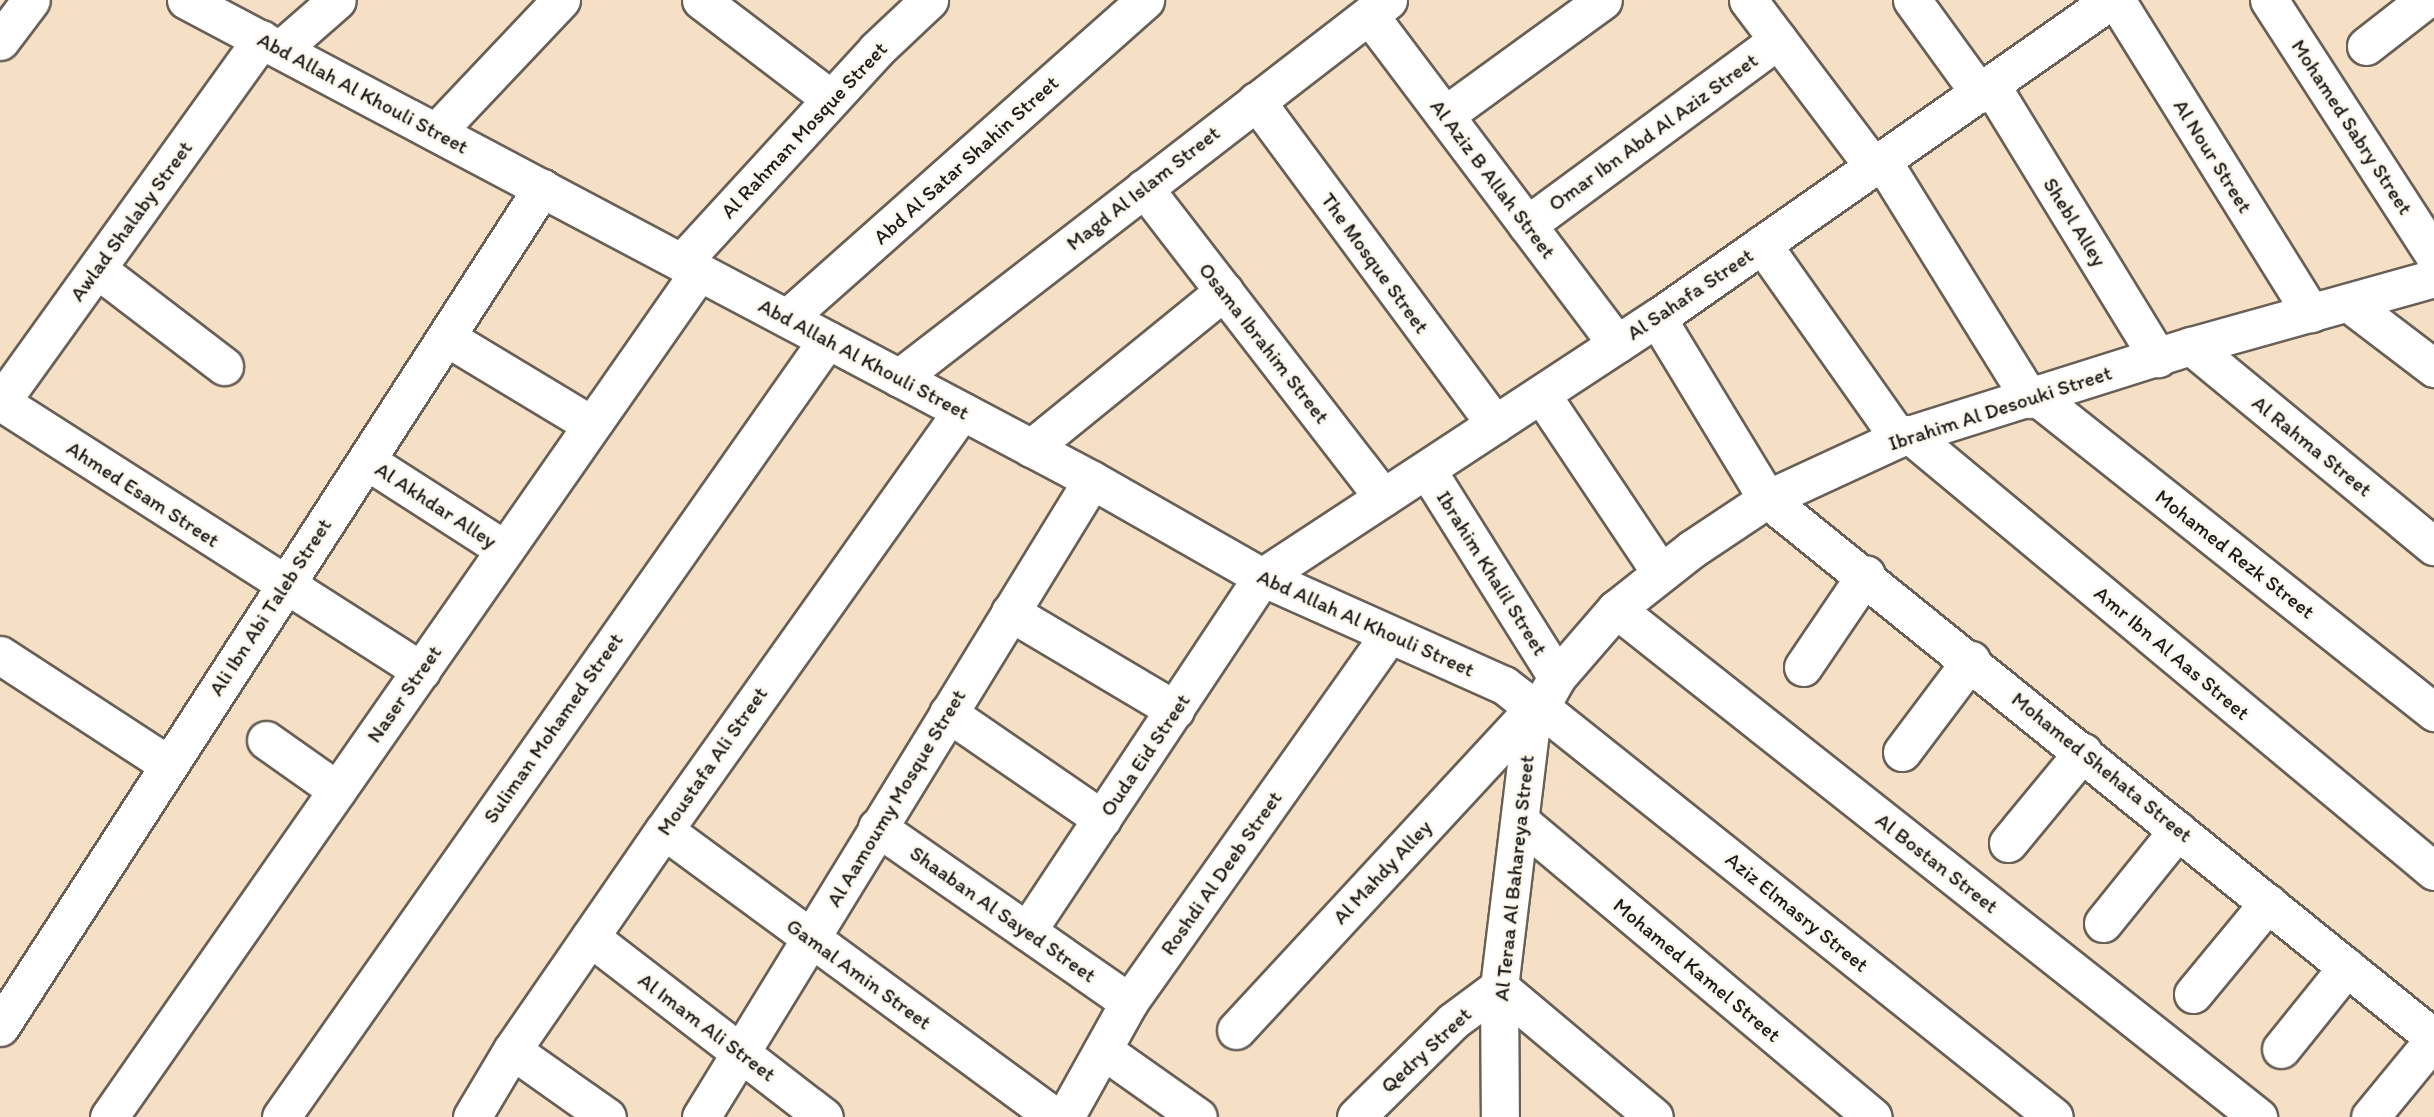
<!DOCTYPE html>
<style>
body{margin:0}
#map{position:relative;width:2434px;height:1117px;overflow:hidden;background:#f5dfc5;font-family:Itim,sans-serif}
div>[style]{position:absolute}
.roads{filter:drop-shadow(2px 0 #686057) drop-shadow(-2px 0 #686057) drop-shadow(0 2px #686057) drop-shadow(0 -2px #686057)}
.minor>*{height:37px;margin:-18.5px;padding:0 18.5px;transform-origin:18.5px;border-radius:18.5px;background:#fff}
span{translate:-50% -50%;white-space:nowrap;text-align:center;line-height:1.15;-webkit-text-stroke:5px #fbf7ec;paint-order:stroke}
.street-label{font-size:21px;color:#1c1c1c}
</style>
<div id="map">
<div class="roads">
<div class="minor">
<i style="left:186px;top:0;width:1025px;rotate:27.91deg"></i>
<i style="left:1092px;top:480px;width:196px;rotate:29.7deg"></i>
<i style="left:1262px;top:577px;width:265px;rotate:24.1deg"></i>
<i style="left:1504px;top:685px;width:23px;rotate:38deg"></i>
<i style="left:1522px;top:699px;width:26px;rotate:69deg"></i>
<i style="left:1531px;top:723px;width:266px;rotate:96.9deg"></i>
<i style="left:1499px;top:987px;width:130px;rotate:89.6deg"></i>
<i style="left:701px;top:0;width:163px;rotate:37.3deg"></i>
<i style="left:1748px;top:0;width:209px;rotate:53deg"></i>
<i style="left:1912px;top:0;width:116px;rotate:54.1deg"></i>
<i style="left:2116px;top:0;width:369px;rotate:58.1deg"></i>
<i style="left:2269px;top:0;width:304px;rotate:57.1deg"></i>
<i style="left:1369px;top:15px;width:412px;rotate:53deg"></i>
<i style="left:0;top:41px;width:51px;rotate:-52.9deg"></i>
<i style="left:2366px;top:46px;width:75px;rotate:-37.9deg"></i>
<i style="left:281px;top:49px;width:74px;rotate:-41.2deg"></i>
<i style="left:1992px;top:87px;width:318px;rotate:58.5deg"></i>
<i style="left:1256px;top:101px;width:402px;rotate:53.5deg"></i>
<i style="left:1445px;top:115px;width:195px;rotate:-36deg"></i>
<i style="left:436px;top:132px;width:182px;rotate:-46.6deg"></i>
<i style="left:1883px;top:162px;width:279px;rotate:58.2deg"></i>
<i style="left:1144px;top:188px;width:391px;rotate:52.3deg"></i>
<i style="left:1527px;top:225px;width:312px;rotate:-36.4deg"></i>
<i style="left:1762px;top:244px;width:237px;rotate:54.8deg"></i>
<i style="left:682px;top:262px;width:287px;rotate:-47.5deg"></i>
<i style="left:876px;top:50px;width:73px;rotate:-43.3deg"></i>
<i style="left:97px;top:269px;width:160px;rotate:37.4deg"></i>
<i style="left:2350px;top:304px;width:106px;rotate:37.3deg"></i>
<i style="left:787px;top:318px;width:479px;rotate:-41.6deg"></i>
<i style="left:1657px;top:318px;width:212px;rotate:58.7deg"></i>
<i style="left:1767px;top:499px;width:858px;rotate:38.94deg"></i>
<i style="left:446px;top:337px;width:168px;rotate:31.1deg"></i>
<i style="left:2191px;top:346px;width:315px;rotate:39.5deg"></i>
<i style="left:899px;top:378px;width:618px;rotate:-37.7deg"></i>
<i style="left:1541px;top:394px;width:214px;rotate:56.2deg"></i>
<i style="left:2037px;top:397px;width:507px;rotate:38.43deg"></i>
<i style="left:1px;top:402px;width:499px;rotate:32.6deg"></i>
<i style="left:0;top:403px;width:448px;rotate:-54.3deg"></i>
<i style="left:1909px;top:434px;width:683px;rotate:39.77deg"></i>
<i style="left:1031px;top:448px;width:249px;rotate:-39.1deg"></i>
<i style="left:367px;top:461px;width:163px;rotate:32.7deg"></i>
<i style="left:1427px;top:470px;width:244px;rotate:57.9deg"></i>
<i style="left:1616px;top:609px;width:819px;rotate:38.35deg"></i>
<i style="left:1010px;top:612px;width:192px;rotate:30.7deg"></i>
<i style="left:0;top:655px;width:199px;rotate:33.1deg"></i>
<i style="left:1803px;top:667px;width:112px;rotate:-55.9deg"></i>
<i style="left:1540px;top:707px;width:657px;rotate:38.58deg"></i>
<i style="left:948px;top:713px;width:187px;rotate:34.5deg"></i>
<i style="left:1531px;top:723px;width:53px;rotate:-60.5deg"></i>
<i style="left:1557px;top:677px;width:90px;rotate:-49.1deg"></i>
<i style="left:1616px;top:609px;width:97px;rotate:-38.3deg"></i>
<i style="left:1692px;top:549px;width:90px;rotate:-33.7deg"></i>
<i style="left:1767px;top:499px;width:145px;rotate:-24.8deg"></i>
<i style="left:1899px;top:438px;width:306px;rotate:-17.5deg"></i>
<i style="left:2191px;top:346px;width:252px;rotate:-15.6deg"></i>
<i style="left:266px;top:740px;width:87px;rotate:35.2deg"></i>
<i style="left:1902px;top:752px;width:115px;rotate:-53.1deg"></i>
<i style="left:1521px;top:822px;width:459px;rotate:40deg"></i>
<i style="left:877px;top:827px;width:307px;rotate:34.8deg"></i>
<i style="left:664px;top:830px;width:484px;rotate:36.3deg"></i>
<i style="left:2008px;top:843px;width:118px;rotate:-50.5deg"></i>
<i style="left:2103px;top:923px;width:119px;rotate:-51.1deg"></i>
<i style="left:1027px;top:931px;width:425px;rotate:-56.4deg"></i>
<i style="left:1262px;top:577px;width:472px;rotate:-33.3deg"></i>
<i style="left:1657px;top:318px;width:554px;rotate:-35.01deg"></i>
<i style="left:590px;top:937px;width:295px;rotate:37.6deg"></i>
<i style="left:2193px;top:994px;width:118px;rotate:-50.5deg"></i>
<i style="left:0;top:1027px;width:999px;rotate:-57.14deg"></i>
<i style="left:1236px;top:1030px;width:431px;rotate:-47.2deg"></i>
<i style="left:2281px;top:1049px;width:105px;rotate:-51.2deg"></i>
<i style="left:512px;top:1050px;width:116px;rotate:35.2deg"></i>
<i style="left:1103px;top:1050px;width:116px;rotate:35.2deg"></i>
<i style="left:109px;top:1117px;width:1031px;rotate:-55.08deg"></i>
<i style="left:281px;top:1117px;width:950px;rotate:-54.9deg"></i>
<i style="left:472px;top:1117px;width:78px;rotate:-59.2deg"></i>
<i style="left:512px;top:1050px;width:267px;rotate:-55.4deg"></i>
<i style="left:664px;top:830px;width:514px;rotate:-54.58deg"></i>
<i style="left:701px;top:1117px;width:747px;rotate:-58.46deg"></i>
<i style="left:1065px;top:1117px;width:132px;rotate:-60.9deg"></i>
<i style="left:1129px;top:1002px;width:448px;rotate:-54.7deg"></i>
<i style="left:1356px;top:1117px;width:136px;rotate:-44.7deg"></i>
<i style="left:1453px;top:1021px;width:57px;rotate:-36.5deg"></i>
<i style="left:1499px;top:987px;width:202px;rotate:40deg"></i>
<i style="left:2370px;top:1117px;width:101px;rotate:-50.6deg"></i>
</div>
</div>
<div class="street-label">
<span style="left:363px;top:93px;rotate:28deg">Abd Allah Al Khouli Street</span>
<span style="left:2352px;top:127px;rotate:57deg">Mohamed Sabry Street</span>
<span style="left:804px;top:130px;rotate:-47deg">Al Rahman Mosque Street</span>
<span style="left:1653px;top:132px;rotate:-36deg">Omar Ibn Abd Al Aziz Street</span>
<span style="left:2213px;top:156px;rotate:58deg">Al Nour Street</span>
<span style="left:966px;top:160px;rotate:-42deg">Abd Al Satar Shahin Street</span>
<span style="left:1493px;top:179px;rotate:53deg">Al Aziz B Allah Street</span>
<span style="left:1143px;top:188px;rotate:-38deg">Magd Al Islam Street</span>
<span style="left:131px;top:221px;rotate:-54deg">Awlad Shalaby Street</span>
<span style="left:2075px;top:222px;rotate:58deg">Shebl Alley</span>
<span style="left:1375px;top:263px;rotate:54deg">The Mosque Street</span>
<span style="left:1690px;top:294px;rotate:-34deg">Al Sahafa Street</span>
<span style="left:1264px;top:343px;rotate:52deg">Osama Ibrahim Street</span>
<span style="left:864px;top:359px;rotate:28deg">Abd Allah Al Khouli Street</span>
<span style="left:2000px;top:408px;rotate:-18deg">Ibrahim Al Desouki Street</span>
<span style="left:2312px;top:446px;rotate:39deg">Al Rahma Street</span>
<span style="left:143px;top:494px;rotate:33deg">Ahmed Esam Street</span>
<span style="left:436px;top:505px;rotate:33deg">Al Akhdar Alley</span>
<span style="left:2235px;top:554px;rotate:38deg">Mohamed Rezk Street</span>
<span style="left:1492px;top:573px;rotate:58deg">Ibrahim Khalil Street</span>
<span style="left:270px;top:607px;rotate:-57deg">Ali Ibn Abi Taleb Street</span>
<span style="left:1366px;top:623px;rotate:24deg">Abd Allah Al Khouli Street</span>
<span style="left:2172px;top:653px;rotate:40deg">Amr Ibn Al Aas Street</span>
<span style="left:404px;top:694px;rotate:-55deg">Naser Street</span>
<span style="left:553px;top:728px;rotate:-55deg">Suliman Mohamed Street</span>
<span style="left:1145px;top:755px;rotate:-56deg">Ouda Eid Street</span>
<span style="left:712px;top:761px;rotate:-55deg">Moustafa Ali Street</span>
<span style="left:2102px;top:767px;rotate:39deg">Mohamed Shehata Street</span>
<span style="left:896px;top:798px;rotate:-59deg">Al Aamoumy Mosque Street</span>
<span style="left:1937px;top:863px;rotate:38deg">Al Bostan Street</span>
<span style="left:1382px;top:872px;rotate:-47deg">Al Mahdy Alley</span>
<span style="left:1221px;top:873px;rotate:-55deg">Roshdi Al Deeb Street</span>
<span style="left:1514px;top:878px;rotate:-84deg">Al Teraa Al Bahareya Street</span>
<span style="left:1797px;top:912px;rotate:39deg">Aziz Elmasry Street</span>
<span style="left:1003px;top:914px;rotate:35deg">Shaaban Al Sayed Street</span>
<span style="left:1697px;top:970px;rotate:40deg">Mohamed Kamel Street</span>
<span style="left:859px;top:974px;rotate:36deg">Gamal Amin Street</span>
<span style="left:707px;top:1027px;rotate:37deg">Al Imam Ali Street</span>
<span style="left:1426px;top:1050px;rotate:-43deg">Qedry Street</span>
</div>
</div>
